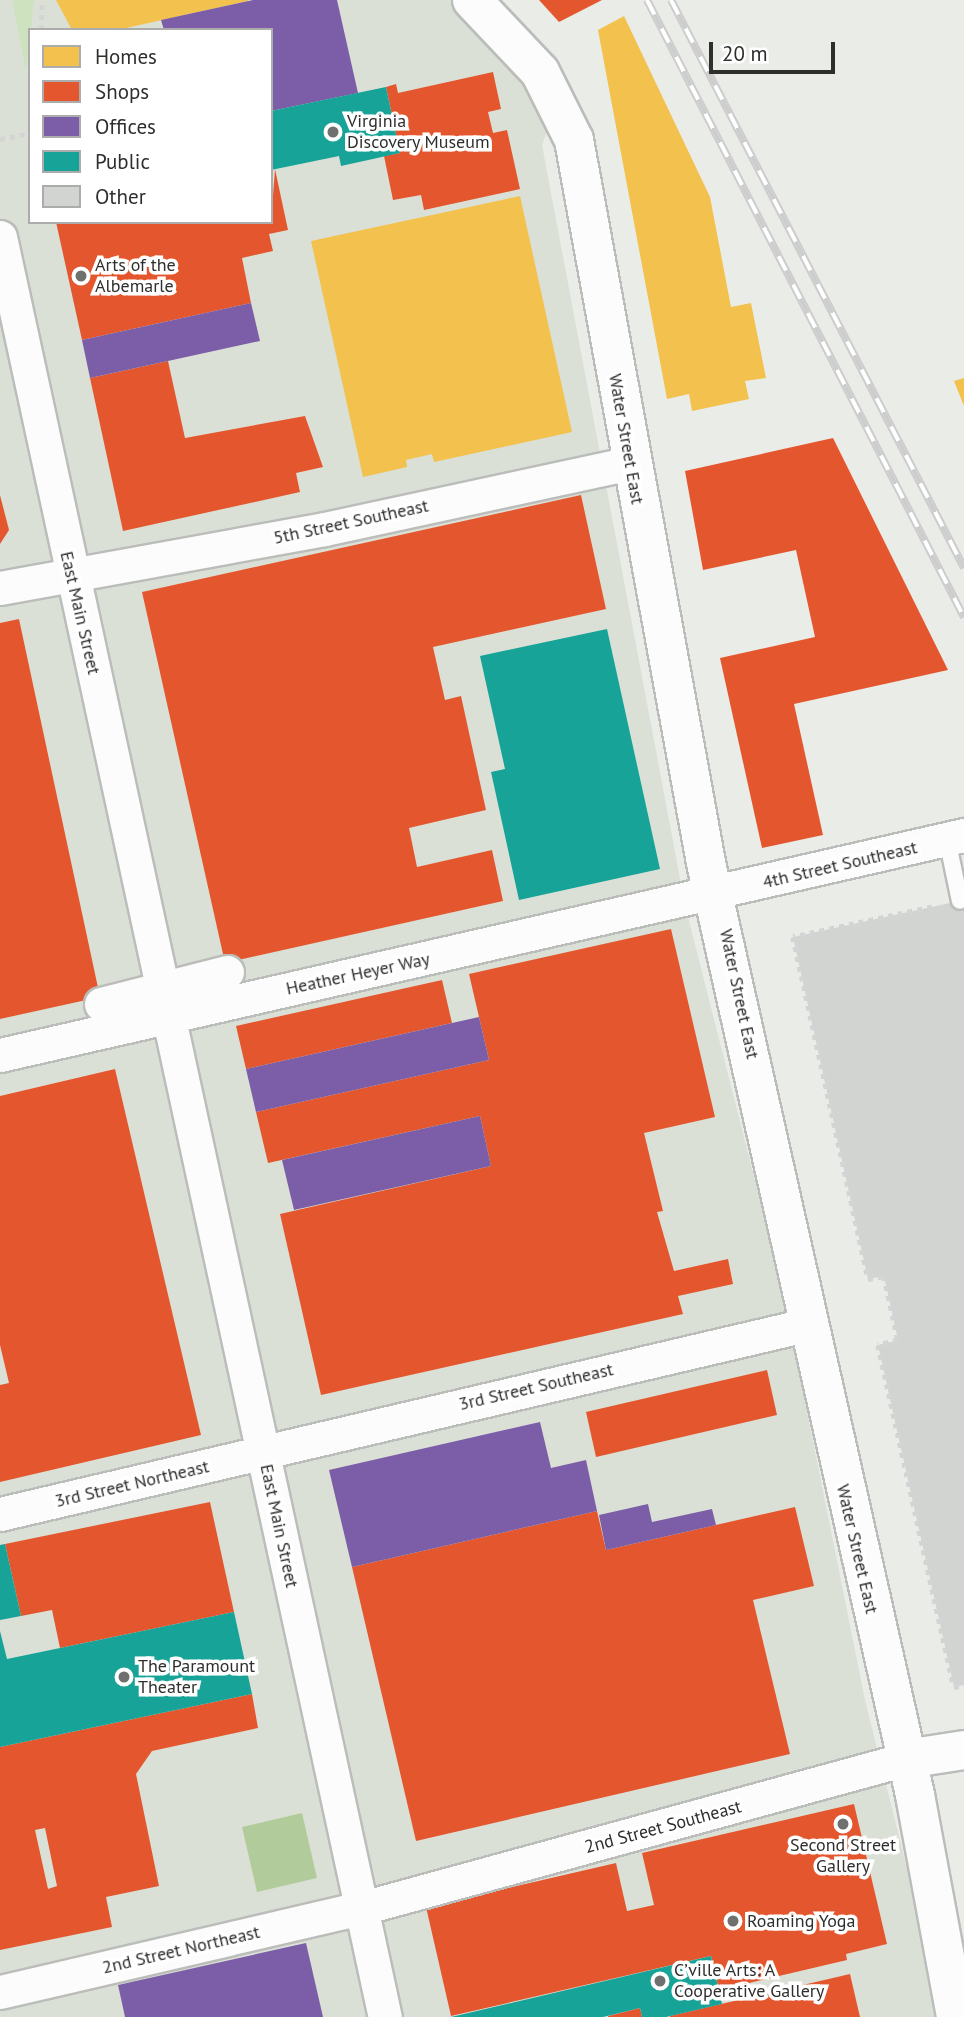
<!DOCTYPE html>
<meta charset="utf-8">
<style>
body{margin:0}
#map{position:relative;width:964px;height:2017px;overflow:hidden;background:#eaece8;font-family:"PT Sans",sans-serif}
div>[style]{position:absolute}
.built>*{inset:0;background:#dbe0d6}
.green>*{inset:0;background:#cfe2c0}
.water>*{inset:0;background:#b1cc9a}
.homes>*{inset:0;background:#f2c14e}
.shops>*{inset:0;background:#e4572e}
.offices>*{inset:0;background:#7b5ea7}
.public>*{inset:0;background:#17a398}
.building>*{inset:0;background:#d2d4d2}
.path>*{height:4.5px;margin-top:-2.25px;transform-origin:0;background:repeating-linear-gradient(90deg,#d4d4d4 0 5px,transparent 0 10px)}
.roads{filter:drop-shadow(2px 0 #bbbdba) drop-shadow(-2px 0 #bbbdba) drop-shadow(0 2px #bbbdba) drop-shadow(0 -2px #bbbdba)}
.lane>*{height:16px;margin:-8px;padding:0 8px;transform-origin:8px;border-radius:8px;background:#fcfcfc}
.street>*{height:33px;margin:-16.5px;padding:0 16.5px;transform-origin:16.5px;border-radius:16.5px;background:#fcfcfc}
.secondary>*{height:38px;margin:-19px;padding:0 19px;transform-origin:19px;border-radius:19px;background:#fcfcfc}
.rail>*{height:8px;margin-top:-4px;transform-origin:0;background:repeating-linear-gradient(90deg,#fff 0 16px,#cdcdcd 0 32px);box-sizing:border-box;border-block:2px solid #cdcdcd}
.dots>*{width:19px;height:19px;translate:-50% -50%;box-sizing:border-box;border:4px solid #fff;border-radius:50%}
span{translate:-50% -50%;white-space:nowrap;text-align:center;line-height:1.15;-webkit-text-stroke:7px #fff;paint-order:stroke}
.poi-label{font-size:18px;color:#2d2f2c}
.left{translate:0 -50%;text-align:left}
.street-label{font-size:18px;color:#2d2f2c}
.legend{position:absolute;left:28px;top:28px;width:245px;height:196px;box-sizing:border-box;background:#fff;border:2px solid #abacab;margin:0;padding:9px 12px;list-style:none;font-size:21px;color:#2d2f2c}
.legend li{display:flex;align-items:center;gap:14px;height:35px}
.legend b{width:35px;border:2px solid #abacab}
.scale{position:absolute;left:709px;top:42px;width:126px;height:32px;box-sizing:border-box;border:4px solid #2d2f2c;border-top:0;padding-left:9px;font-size:21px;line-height:24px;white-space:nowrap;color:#2d2f2c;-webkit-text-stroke:5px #fff;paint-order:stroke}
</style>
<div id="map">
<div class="built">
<i style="clip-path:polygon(evenodd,0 0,472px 0,559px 101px,542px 145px,685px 905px,782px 1287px,865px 1700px,944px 2017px,0 2017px,0 0,30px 30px,271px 30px,271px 222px,30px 222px,30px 30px)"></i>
</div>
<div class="green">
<i style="clip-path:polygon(12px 0,34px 0,26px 72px)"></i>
</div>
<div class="water">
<i style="clip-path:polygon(302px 1813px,317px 1878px,257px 1892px,242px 1827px)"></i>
</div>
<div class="homes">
<i style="clip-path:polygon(56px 0,248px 0,248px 1px,117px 30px,72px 30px)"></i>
<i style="clip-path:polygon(624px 16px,710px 197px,731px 307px,751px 303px,766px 378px,745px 381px,749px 399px,692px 411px,689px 394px,667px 399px,598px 30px)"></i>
<i style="clip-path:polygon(520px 196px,572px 432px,434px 462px,432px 454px,406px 460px,407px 467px,363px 477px,311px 241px)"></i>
<i style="clip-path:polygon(964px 378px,964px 406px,954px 381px)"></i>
</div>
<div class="shops">
<i style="clip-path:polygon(539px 0,602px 0,559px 22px)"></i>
<i style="clip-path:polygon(493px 72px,501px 109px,488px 112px,493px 133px,507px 130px,520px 189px,424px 210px,421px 195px,393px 200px,384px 156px,400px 153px,386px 87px,396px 84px,398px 93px)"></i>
<i style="clip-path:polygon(275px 169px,288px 230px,269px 234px,273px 251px,242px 258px,251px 303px,82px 340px,56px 222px,271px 222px)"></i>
<i style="clip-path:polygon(168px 361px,185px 438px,305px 416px,323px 467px,296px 473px,300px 492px,123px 531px,90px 378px)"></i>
<i style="clip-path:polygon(833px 438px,948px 670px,794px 704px,823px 835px,762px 848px,720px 658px,815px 637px,796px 550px,703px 570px,685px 471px)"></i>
<i style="clip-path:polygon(0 495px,9px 530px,0 544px)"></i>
<i style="clip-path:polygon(581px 495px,606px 609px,433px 647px,445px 700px,461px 696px,486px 810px,409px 828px,417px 867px,492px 850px,503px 901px,225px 963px,142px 592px)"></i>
<i style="clip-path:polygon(19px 619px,100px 997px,0 1019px,0 623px)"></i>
<i style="clip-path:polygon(671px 929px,715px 1117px,644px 1133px,663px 1211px,657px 1212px,674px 1271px,728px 1259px,733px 1284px,678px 1296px,683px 1314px,321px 1395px,280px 1214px,491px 1166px,480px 1116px,268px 1163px,256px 1112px,489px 1060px,469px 974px)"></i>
<i style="clip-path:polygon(442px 980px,452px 1023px,246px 1069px,236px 1026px)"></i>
<i style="clip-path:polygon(115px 1069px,201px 1435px,0 1482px,0 1385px,9px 1383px,0 1345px,0 1096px)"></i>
<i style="clip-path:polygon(767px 1370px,777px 1415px,596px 1457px,586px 1412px)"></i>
<i style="clip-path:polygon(210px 1502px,234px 1612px,60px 1648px,52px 1610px,21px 1616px,5px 1544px)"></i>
<i style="clip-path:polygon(795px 1507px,814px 1586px,753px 1600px,790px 1754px,416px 1841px,352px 1567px,597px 1511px,606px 1550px)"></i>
<i style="clip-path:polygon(evenodd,252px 1694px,258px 1728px,152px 1751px,136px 1774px,159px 1886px,106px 1897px,112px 1927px,0 1950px,0 1747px,252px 1694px,45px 1828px,57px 1886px,48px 1889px,35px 1830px,45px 1828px)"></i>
<i style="clip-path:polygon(854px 1804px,887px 1944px,846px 1954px,847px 1960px,719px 1990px,711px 1956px,451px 2016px,426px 1907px,616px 1863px,627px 1911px,654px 1905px,642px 1853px)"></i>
<i style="clip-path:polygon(850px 1974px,860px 2017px,670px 2017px,670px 2016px)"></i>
<i style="clip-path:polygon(640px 2008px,642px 2017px,608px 2017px,608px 2016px)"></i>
</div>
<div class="offices">
<i style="clip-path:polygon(253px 0,337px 0,358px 93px,271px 111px,271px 30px,164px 30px,161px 20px)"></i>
<i style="clip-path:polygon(251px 303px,260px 341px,90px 378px,82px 340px)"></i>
<i style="clip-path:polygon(479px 1017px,489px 1060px,256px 1112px,246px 1069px)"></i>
<i style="clip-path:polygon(480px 1116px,491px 1166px,294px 1210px,282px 1160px)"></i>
<i style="clip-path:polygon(540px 1422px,551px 1468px,586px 1460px,597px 1511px,352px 1567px,329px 1470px)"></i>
<i style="clip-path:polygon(648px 1504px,652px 1522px,712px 1509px,716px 1525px,606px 1550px,599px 1515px)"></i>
<i style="clip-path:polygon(306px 1943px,323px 2017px,125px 2017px,118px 1985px)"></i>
</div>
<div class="public">
<i style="clip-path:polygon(386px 87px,400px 153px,341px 166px,339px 156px,271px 170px,271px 111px)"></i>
<i style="clip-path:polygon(607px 629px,660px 869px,519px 900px,491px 772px,505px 769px,480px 656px)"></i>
<i style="clip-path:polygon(5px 1544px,21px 1616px,0 1620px,0 1545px)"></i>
<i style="clip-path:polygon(234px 1612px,252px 1694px,0 1747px,0 1631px,7px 1659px)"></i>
<i style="clip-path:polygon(711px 1956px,722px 2004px,666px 2017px,642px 2017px,640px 2008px,603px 2017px,451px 2017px)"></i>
</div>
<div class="building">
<i style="clip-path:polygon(964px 900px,964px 1685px,954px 1687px,878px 1345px,898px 1340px,884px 1276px,868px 1279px,793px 937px)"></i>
</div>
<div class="path">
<i style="left:41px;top:30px;width:30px;rotate:-88deg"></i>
<i style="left:0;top:139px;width:31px;rotate:-11deg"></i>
<i style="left:932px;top:907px;width:142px;rotate:167.8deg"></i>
<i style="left:793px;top:937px;width:350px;rotate:77.6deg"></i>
<i style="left:868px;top:1279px;width:16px;rotate:-11deg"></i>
<i style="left:884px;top:1276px;width:66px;rotate:77.7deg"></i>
<i style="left:898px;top:1340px;width:21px;rotate:166deg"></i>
<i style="left:878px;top:1345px;width:350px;rotate:77.5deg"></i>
<i style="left:954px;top:1687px;width:10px;rotate:-11deg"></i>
</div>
<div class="roads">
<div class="lane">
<i style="left:947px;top:839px;width:63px;rotate:78.2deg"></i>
</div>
<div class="street">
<i style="left:0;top:237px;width:1821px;rotate:77.8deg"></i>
<i style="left:0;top:588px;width:330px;rotate:-10.3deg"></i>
<i style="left:325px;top:529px;width:311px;rotate:-12.2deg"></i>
<i style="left:101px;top:1004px;width:130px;rotate:-14.3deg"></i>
<i style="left:0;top:1055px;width:989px;rotate:-12.86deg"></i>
<i style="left:0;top:1514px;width:832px;rotate:-13.2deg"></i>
<i style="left:0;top:1992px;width:372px;rotate:-13.1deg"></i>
<i style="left:362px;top:1908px;width:564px;rotate:-15.32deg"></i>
</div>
<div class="secondary">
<i style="left:472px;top:0;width:99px;rotate:46.6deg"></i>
<i style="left:540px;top:72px;width:76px;rotate:63.4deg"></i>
<i style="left:574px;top:140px;width:735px;rotate:79.65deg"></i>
<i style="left:706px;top:863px;width:955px;rotate:77.36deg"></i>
<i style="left:915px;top:1795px;width:226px;rotate:79.5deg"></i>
<i style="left:906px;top:1759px;width:59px;rotate:-8.8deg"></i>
</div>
</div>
<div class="rail">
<i style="left:647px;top:0;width:694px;rotate:62.81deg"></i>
<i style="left:671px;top:0;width:639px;rotate:62.71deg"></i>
</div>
<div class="dots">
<i style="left:333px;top:132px;background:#6f716e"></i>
<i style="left:81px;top:276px;background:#6f716e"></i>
<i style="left:124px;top:1677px;background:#6f716e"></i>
<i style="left:843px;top:1824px;background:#6f716e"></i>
<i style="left:733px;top:1921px;background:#6f716e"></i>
<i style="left:660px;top:1981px;background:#6f716e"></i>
</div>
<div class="poi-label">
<span class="left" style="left:347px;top:132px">Virginia<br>Discovery Museum</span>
<span class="left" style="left:95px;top:276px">Arts of the<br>Albemarle</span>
<span class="left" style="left:138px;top:1677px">The Paramount<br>Theater</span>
<span style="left:843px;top:1856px">Second Street<br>Gallery</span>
<span class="left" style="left:747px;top:1921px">Roaming Yoga</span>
<span class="left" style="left:674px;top:1981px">C’ville Arts: A<br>Cooperative Gallery</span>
</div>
<div class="street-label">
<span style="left:626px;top:439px;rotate:80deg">Water Street East</span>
<span style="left:351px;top:522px;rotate:-12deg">5th Street Southeast</span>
<span style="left:80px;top:613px;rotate:77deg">East Main Street</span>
<span style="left:840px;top:865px;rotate:-13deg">4th Street Southeast</span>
<span style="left:358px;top:974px;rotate:-12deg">Heather Heyer Way</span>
<span style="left:739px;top:994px;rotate:78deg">Water Street East</span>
<span style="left:536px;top:1387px;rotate:-13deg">3rd Street Southeast</span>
<span style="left:132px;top:1484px;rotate:-13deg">3rd Street Northeast</span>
<span style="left:279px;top:1526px;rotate:78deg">East Main Street</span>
<span style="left:857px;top:1549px;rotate:77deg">Water Street East</span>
<span style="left:663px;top:1827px;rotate:-15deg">2nd Street Southeast</span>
<span style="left:181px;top:1950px;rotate:-13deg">2nd Street Northeast</span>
</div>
<ul class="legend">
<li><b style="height:19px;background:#f2c14e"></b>Homes</li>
<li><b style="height:19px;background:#e4572e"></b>Shops</li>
<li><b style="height:19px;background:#7b5ea7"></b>Offices</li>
<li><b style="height:19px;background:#17a398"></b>Public</li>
<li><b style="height:19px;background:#d2d4d2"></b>Other</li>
</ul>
<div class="scale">20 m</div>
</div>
